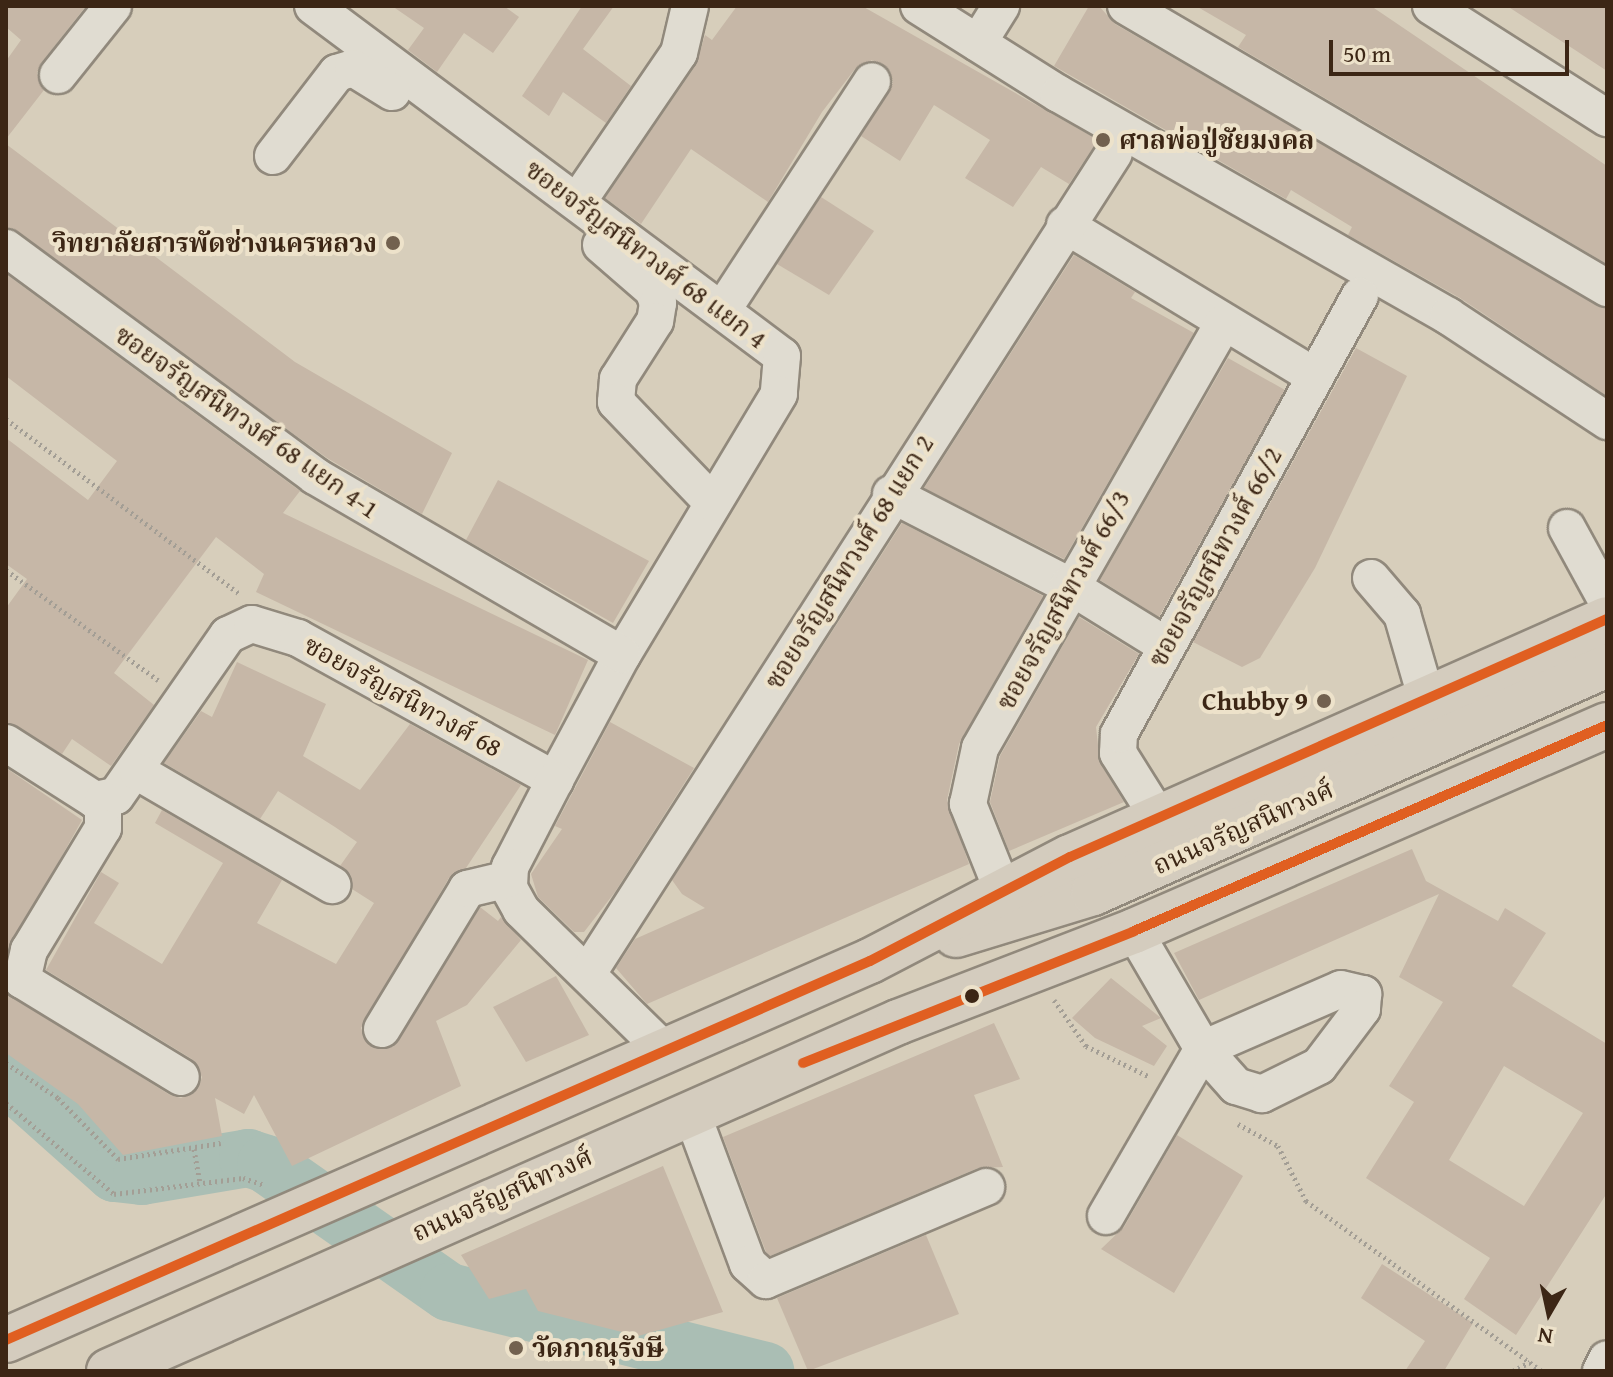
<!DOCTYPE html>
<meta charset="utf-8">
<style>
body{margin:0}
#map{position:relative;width:1613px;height:1377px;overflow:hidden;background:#d7cebb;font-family:"Gentium Book Plus","Noto Serif Thai",serif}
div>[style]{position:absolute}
.river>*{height:58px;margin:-29px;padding:0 29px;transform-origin:29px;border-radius:29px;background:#aabeb4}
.building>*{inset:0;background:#c6b7a7}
.path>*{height:5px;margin-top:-2.5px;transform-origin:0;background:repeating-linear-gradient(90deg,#a39e95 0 2px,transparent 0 6px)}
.roads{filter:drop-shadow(2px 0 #91897c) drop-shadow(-2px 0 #91897c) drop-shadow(0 2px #91897c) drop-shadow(0 -2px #91897c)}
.minor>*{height:36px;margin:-18px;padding:0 18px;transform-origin:18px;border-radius:18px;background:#e0dcd1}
.major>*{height:44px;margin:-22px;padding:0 22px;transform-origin:22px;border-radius:22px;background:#d4ccbe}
.bus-1>*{height:10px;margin:-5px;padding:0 5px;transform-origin:5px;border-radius:5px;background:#e05f21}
.dots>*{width:22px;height:22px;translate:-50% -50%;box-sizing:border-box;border:4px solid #ede2ca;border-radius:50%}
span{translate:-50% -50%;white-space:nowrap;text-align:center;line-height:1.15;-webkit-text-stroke:8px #ede2ca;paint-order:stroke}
.poi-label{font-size:26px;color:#3c2615;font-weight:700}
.left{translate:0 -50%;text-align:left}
.right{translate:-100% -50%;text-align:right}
.street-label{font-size:26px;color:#3c2615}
.frame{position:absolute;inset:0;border:8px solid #3c2615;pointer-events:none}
.north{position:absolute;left:1509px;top:1273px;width:80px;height:80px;-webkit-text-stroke:6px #ede2ca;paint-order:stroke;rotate:189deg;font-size:22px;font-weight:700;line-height:32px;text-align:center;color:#3c2615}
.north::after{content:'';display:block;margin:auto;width:28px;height:36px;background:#3c2615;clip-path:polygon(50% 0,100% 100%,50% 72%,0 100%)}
.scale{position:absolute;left:1329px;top:40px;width:240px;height:36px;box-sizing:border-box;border:4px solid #3c2615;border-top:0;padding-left:10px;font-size:24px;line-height:28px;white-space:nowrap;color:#3c2615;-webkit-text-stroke:6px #ede2ca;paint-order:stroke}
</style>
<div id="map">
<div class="river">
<i style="left:6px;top:1076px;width:146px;rotate:41.7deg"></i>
<i style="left:115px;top:1173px;width:27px;rotate:6deg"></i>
<i style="left:142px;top:1176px;width:108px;rotate:-9.6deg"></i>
<i style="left:248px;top:1158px;width:19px;rotate:18deg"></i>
<i style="left:266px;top:1164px;width:223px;rotate:35deg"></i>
<i style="left:449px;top:1292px;width:326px;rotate:14deg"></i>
</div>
<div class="building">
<i style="clip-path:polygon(6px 6px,86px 6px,41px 63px,37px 73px,44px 90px,6px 139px,6px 61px,21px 40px,6px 27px)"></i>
<i style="clip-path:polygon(392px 6px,504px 6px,519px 17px,493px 53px,464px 33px,437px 72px,408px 50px,424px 28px)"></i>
<i style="clip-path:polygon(582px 6px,614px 6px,583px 49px,631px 86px,606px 123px,563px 92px,549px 116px,522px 96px)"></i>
<i style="clip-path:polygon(737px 6px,862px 6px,1098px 140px,1069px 184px,1041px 167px,1013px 207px,965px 178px,990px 140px,934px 105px,900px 161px,861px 136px,893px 83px,890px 71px,872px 60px,855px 69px,822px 112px,768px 202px,691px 149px,641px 224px,605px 198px,696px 65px,705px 35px,712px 40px)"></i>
<i style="clip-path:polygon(1089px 6px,1099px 6px,1115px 24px,1607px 309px,1607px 396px,1460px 298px,1348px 235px,1352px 227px,1291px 190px,1286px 199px,1054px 66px)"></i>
<i style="clip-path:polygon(1196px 6px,1371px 6px,1607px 166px,1607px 264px,1238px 47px,1246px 35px)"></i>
<i style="clip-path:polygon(1507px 6px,1607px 6px,1607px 71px,1572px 48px)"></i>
<i style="clip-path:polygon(6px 144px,295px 362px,452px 453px,422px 514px,327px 458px,6px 227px)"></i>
<i style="clip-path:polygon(821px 197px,874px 231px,829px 295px,777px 264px)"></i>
<i style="clip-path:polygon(1074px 255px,1135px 292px,1131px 298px,1194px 333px,1064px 559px,924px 488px)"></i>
<i style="clip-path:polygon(6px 274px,300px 491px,283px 513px,588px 660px,555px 735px,256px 592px,264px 574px,216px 537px,114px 673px,154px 705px,111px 766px,72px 739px,62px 754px,6px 722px,6px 608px,27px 579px,6px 564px,6px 438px,88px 500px,117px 461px,6px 376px)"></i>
<i style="clip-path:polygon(1356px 348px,1407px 376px,1315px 568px,1260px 658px,1242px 667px,1193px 642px)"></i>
<i style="clip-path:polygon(1228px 358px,1285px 390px,1159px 617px,1100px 580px)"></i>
<i style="clip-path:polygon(498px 480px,649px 561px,613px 623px,466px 540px)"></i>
<i style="clip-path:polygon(902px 523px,1043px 596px,959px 744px,947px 800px,969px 864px,647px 1004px,616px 968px,635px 939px,705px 908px,682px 894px,672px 880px)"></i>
<i style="clip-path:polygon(1079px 617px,1139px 654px,1096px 727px,1100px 763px,1124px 802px,1009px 851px,990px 802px,1000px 756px)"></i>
<i style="clip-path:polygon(237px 662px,326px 704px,303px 756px,360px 790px,410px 724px,521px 785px,466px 868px,449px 878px,361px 1028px,370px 1046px,393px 1047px,480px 907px,498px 921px,501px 917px,521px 940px,467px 1005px,436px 1021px,461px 1086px,292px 1166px,254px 1095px,244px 1114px,215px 1098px,222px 1136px,123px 1155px,78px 1104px,6px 1053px,6px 992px,170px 1095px,181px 1098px,198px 1089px,202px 1077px,192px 1059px,46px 970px,101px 872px,119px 883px,94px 923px,162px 964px,223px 863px,155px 823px,162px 810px,282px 880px,257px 923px,336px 964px,374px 903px,352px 889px,351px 875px,340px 866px,357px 842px,335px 827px,278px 791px,260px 819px,164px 763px,201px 711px,212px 717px)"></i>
<i style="clip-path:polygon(610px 722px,694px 768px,615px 892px,584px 932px,574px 932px,538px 897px,531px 874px,562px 829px,555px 826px)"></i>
<i style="clip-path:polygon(6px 768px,82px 820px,6px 956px)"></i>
<i style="clip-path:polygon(evenodd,1412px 849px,1426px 881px,1498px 921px,1505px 908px,1546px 933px,1512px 986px,1607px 1044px,1607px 1193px,1516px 1335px,1464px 1299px,1490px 1258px,1366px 1178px,1414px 1102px,1389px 1086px,1443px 1002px,1399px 977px,1439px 894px,1199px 1000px,1174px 953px,1412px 849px,1504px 1066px,1583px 1113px,1524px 1206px,1449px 1160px,1504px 1066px)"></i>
<i style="clip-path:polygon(556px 976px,589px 1035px,526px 1062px,493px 1007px)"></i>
<i style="clip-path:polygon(1111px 978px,1161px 1018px,1142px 1026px,1167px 1046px,1154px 1066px,1095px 1038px,1072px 1018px)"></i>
<i style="clip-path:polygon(994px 1023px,1020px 1079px,974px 1095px,1003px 1167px,978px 1168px,770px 1256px,766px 1252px,723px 1137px)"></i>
<i style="clip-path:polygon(1177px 1135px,1243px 1176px,1174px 1293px,1101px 1249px,1124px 1227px)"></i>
<i style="clip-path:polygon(663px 1166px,723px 1312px,638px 1336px,538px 1311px,526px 1289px,489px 1299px,461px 1255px)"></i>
<i style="clip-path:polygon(926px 1235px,959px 1314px,808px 1371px,777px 1298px)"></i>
<i style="clip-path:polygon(1382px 1264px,1473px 1323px,1444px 1371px,1405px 1371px,1425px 1341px,1361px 1298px)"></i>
</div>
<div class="path">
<i style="left:6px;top:419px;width:292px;rotate:36.8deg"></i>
<i style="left:6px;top:570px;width:188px;rotate:35.9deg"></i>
<i style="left:1054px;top:1000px;width:56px;rotate:55.2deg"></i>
<i style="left:1086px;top:1046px;width:69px;rotate:25.8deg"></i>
<i style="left:6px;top:1063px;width:63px;rotate:33.9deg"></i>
<i style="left:58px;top:1098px;width:86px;rotate:45.5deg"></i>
<i style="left:118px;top:1159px;width:104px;rotate:-8.8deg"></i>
<i style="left:6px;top:1103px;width:141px;rotate:40.1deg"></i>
<i style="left:114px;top:1194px;width:130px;rotate:-7.1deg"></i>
<i style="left:243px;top:1178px;width:23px;rotate:18deg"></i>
<i style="left:1238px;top:1124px;width:46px;rotate:28.8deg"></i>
<i style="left:1278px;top:1146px;width:62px;rotate:63deg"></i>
<i style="left:1306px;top:1201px;width:291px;rotate:35.8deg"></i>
<i style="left:194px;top:1149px;width:35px;rotate:80deg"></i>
<i style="left:1513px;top:1371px;width:19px;rotate:-28deg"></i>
</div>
<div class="roads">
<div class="minor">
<i style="left:313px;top:6px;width:585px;rotate:36.73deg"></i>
<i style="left:782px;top:356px;width:38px;rotate:95deg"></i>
<i style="left:779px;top:394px;width:305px;rotate:121deg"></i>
<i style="left:622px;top:655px;width:142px;rotate:118.2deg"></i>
<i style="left:919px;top:6px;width:165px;rotate:32.2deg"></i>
<i style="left:1059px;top:94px;width:448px;rotate:29.7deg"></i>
<i style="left:1448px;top:316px;width:191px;rotate:33.4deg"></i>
<i style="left:1126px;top:6px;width:558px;rotate:30.38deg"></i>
<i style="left:1431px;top:6px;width:209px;rotate:32.5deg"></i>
<i style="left:978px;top:43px;width:44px;rotate:-58.1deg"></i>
<i style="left:58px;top:75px;width:88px;rotate:-51.4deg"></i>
<i style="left:273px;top:156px;width:105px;rotate:-52.4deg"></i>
<i style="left:337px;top:73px;width:17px;rotate:-17deg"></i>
<i style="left:353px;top:68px;width:46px;rotate:31.6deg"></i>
<i style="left:578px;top:201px;width:179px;rotate:-55.7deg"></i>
<i style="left:679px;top:53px;width:48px;rotate:-76.8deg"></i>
<i style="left:1065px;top:225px;width:291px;rotate:31.2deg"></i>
<i style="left:601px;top:245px;width:69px;rotate:40.9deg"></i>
<i style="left:653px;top:290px;width:14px;rotate:69deg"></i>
<i style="left:658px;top:303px;width:18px;rotate:99deg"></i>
<i style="left:655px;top:321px;width:69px;rotate:122.5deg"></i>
<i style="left:618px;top:379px;width:23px;rotate:95deg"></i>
<i style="left:616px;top:402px;width:140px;rotate:46.2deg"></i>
<i style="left:6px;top:248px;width:384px;rotate:36.4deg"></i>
<i style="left:315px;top:476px;width:355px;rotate:30.2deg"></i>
<i style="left:723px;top:309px;width:272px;rotate:-56.8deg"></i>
<i style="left:891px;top:494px;width:199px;rotate:27.2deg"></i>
<i style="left:1068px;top:585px;width:114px;rotate:31.7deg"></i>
<i style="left:1567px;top:528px;width:83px;rotate:61.3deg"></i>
<i style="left:1371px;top:578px;width:48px;rotate:49.3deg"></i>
<i style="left:1402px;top:614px;width:90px;rotate:73.8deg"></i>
<i style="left:6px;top:743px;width:106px;rotate:32.6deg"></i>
<i style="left:95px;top:800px;width:21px;rotate:-11deg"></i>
<i style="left:116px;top:796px;width:196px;rotate:-55.2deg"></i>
<i style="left:228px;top:635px;width:26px;rotate:-25deg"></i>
<i style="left:252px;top:624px;width:48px;rotate:16.9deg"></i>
<i style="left:298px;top:638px;width:294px;rotate:28.9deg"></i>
<i style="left:555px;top:780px;width:98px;rotate:117.3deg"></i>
<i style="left:510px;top:867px;width:21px;rotate:93deg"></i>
<i style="left:509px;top:888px;width:25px;rotate:61deg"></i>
<i style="left:521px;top:910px;width:202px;rotate:44.4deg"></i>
<i style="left:138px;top:772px;width:225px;rotate:30.2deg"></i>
<i style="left:103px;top:800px;width:28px;rotate:90deg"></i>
<i style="left:103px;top:828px;width:143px;rotate:121.2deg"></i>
<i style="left:29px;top:950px;width:31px;rotate:103deg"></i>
<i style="left:22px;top:980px;width:186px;rotate:31.4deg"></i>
<i style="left:1160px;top:820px;width:79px;rotate:-122.1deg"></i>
<i style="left:1118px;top:753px;width:19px;rotate:-87deg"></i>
<i style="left:1119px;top:734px;width:500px;rotate:-61.2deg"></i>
<i style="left:1002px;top:889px;width:92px;rotate:-111.8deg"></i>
<i style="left:968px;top:804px;width:57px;rotate:-77.9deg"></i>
<i style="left:980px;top:748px;width:489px;rotate:-60.2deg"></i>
<i style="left:588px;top:973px;width:974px;rotate:-57.32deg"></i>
<i style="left:382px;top:1029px;width:164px;rotate:-58.7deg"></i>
<i style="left:467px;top:889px;width:43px;rotate:-13.4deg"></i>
<i style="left:691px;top:1111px;width:163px;rotate:69.6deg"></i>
<i style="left:748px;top:1264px;width:24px;rotate:42deg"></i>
<i style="left:766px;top:1280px;width:239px;rotate:-22.9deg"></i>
<i style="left:1106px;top:1216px;width:193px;rotate:-59.9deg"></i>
<i style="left:1203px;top:1049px;width:150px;rotate:-23.5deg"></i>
<i style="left:1341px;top:989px;width:23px;rotate:13deg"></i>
<i style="left:1363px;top:994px;width:15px;rotate:94deg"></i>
<i style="left:1362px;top:1009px;width:71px;rotate:127deg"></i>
<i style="left:1319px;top:1066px;width:64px;rotate:153.8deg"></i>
<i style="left:1262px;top:1094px;width:27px;rotate:-163deg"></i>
<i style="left:1236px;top:1086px;width:50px;rotate:-131.7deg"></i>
<i style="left:1203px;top:1049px;width:137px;rotate:-120.3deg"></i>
<i style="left:1601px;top:1371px;width:13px;rotate:-63deg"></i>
</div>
<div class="major">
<i style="left:956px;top:935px;width:143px;rotate:-17deg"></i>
<i style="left:1093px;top:893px;width:562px;rotate:-23.92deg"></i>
<i style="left:6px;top:1340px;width:943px;rotate:-23.69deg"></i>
<i style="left:870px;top:961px;width:225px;rotate:-27.5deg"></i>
<i style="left:1070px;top:857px;width:587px;rotate:-23.9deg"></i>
<i style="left:109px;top:1371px;width:863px;rotate:-23.86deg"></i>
<i style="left:898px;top:1022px;width:253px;rotate:-21.1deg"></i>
<i style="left:1134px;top:931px;width:516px;rotate:-23.53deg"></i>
</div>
</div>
<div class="bus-1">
<i style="left:803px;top:1063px;width:356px;rotate:-21.7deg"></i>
<i style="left:1134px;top:931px;width:516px;rotate:-23.53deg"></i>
<i style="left:6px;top:1340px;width:943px;rotate:-23.69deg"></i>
<i style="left:870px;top:961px;width:225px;rotate:-27.5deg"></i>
<i style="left:1070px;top:857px;width:587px;rotate:-23.9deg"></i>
</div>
<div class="dots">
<i style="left:1103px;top:140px;background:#72614f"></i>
<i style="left:393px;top:243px;background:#72614f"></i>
<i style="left:1324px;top:701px;background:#72614f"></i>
<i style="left:972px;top:996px;background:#3c2615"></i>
<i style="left:516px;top:1348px;background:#72614f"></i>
</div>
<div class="poi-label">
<span class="left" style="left:1119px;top:140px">ศาลพ่อปู่ชัยมงคล</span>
<span class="right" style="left:377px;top:243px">วิทยาลัยสารพัดช่างนครหลวง</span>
<span class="right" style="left:1308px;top:701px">Chubby 9</span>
<span class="left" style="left:532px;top:1348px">วัดภาณุรังษี</span>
</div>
<div class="street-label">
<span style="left:646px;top:254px;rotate:37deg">ซอยจรัญสนิทวงศ์ 68 แยก 4</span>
<span style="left:247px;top:422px;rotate:35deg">ซอยจรัญสนิทวงศ์ 68 แยก 4-1</span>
<span style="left:1215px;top:557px;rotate:-61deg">ซอยจรัญสนิทวงศ์ 66/2</span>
<span style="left:849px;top:562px;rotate:-58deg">ซอยจรัญสนิทวงศ์ 68 แยก 2</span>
<span style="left:1063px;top:600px;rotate:-61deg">ซอยจรัญสนิทวงศ์ 66/3</span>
<span style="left:403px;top:696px;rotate:29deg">ซอยจรัญสนิทวงศ์ 68</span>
<span style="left:1243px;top:827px;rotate:-24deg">ถนนจรัญสนิทวงศ์</span>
<span style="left:502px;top:1194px;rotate:-24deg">ถนนจรัญสนิทวงศ์</span>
</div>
<div class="frame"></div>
<div class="north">N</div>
<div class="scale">50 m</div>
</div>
